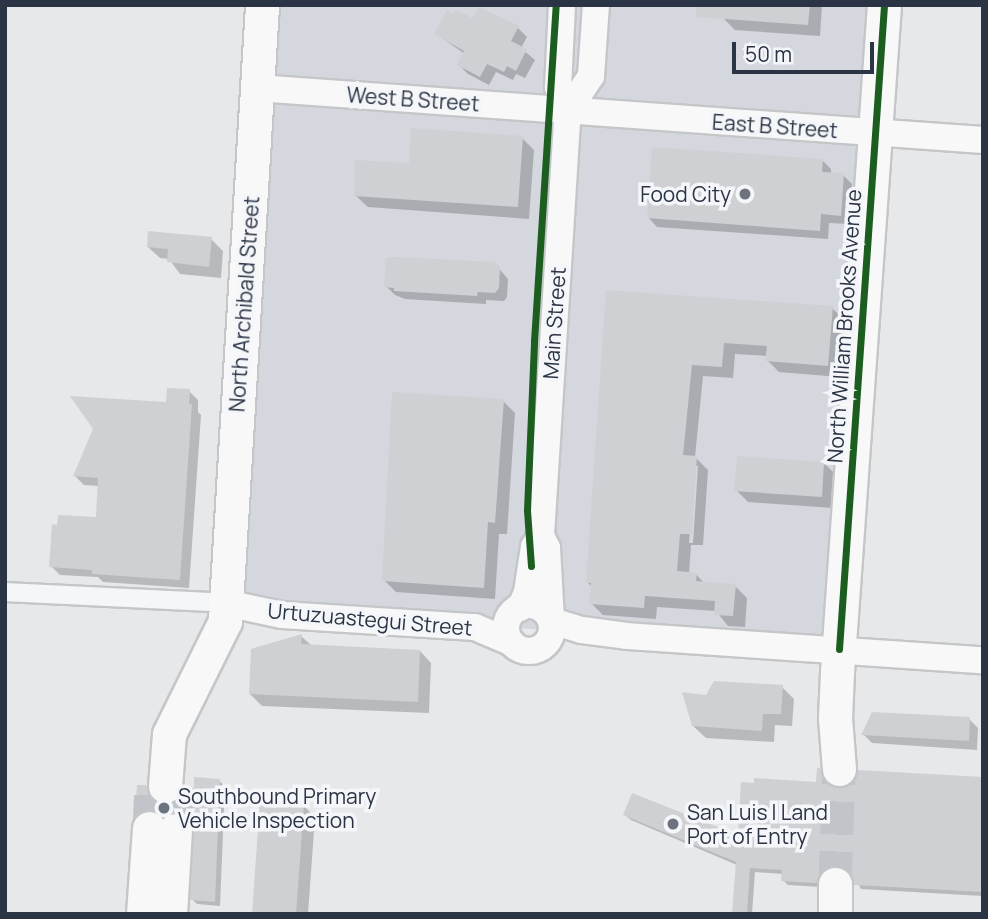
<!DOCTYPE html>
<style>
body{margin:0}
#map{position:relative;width:988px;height:919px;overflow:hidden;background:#e6e8ea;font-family:Manrope,sans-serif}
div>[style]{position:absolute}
.built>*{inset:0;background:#d4d7dd}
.shadow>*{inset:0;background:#0003}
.building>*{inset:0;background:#ced0d3}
.highway-tunnel>*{height:33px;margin-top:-16.5px;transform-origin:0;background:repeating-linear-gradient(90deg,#c1c4c9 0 33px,transparent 0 50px)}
.roads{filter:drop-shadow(2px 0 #c4c6c8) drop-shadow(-2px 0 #c4c6c8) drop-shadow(0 2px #c4c6c8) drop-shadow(0 -2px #c4c6c8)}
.street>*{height:18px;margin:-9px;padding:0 9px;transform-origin:9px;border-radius:9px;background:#f5f6f7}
.secondary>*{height:26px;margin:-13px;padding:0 13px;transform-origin:13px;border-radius:13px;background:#f8f8f8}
.secondary>.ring{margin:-13px;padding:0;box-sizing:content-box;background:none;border:26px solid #f8f8f8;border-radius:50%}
.highway>*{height:33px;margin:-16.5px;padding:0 16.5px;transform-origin:16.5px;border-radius:16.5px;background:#f8f8f8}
.cycleway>*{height:7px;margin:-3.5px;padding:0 3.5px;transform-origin:3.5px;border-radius:3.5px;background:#1b5e20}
.dots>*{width:19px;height:19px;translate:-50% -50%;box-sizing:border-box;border:4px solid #f4f6f9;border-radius:50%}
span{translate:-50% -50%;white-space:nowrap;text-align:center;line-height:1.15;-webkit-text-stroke:7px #f4f6f9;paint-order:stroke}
.street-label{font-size:21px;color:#2b3445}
.poi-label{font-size:21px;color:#2b3445}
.right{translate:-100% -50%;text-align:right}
.left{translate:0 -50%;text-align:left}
.frame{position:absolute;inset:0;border:7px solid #2b3445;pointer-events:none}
.scale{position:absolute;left:732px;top:42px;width:142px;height:32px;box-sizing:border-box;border:4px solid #2b3445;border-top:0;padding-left:9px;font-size:21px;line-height:24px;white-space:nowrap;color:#2b3445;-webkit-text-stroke:5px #f4f6f9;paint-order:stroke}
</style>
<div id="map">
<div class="built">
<i style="clip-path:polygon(260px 5px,883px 5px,839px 649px,226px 609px)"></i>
</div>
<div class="shadow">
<i style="clip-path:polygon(724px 5px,822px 5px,820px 36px,735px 30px,723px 18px)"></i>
<i style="clip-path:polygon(479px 10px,518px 28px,527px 37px,521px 48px,535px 60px,525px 78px,516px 74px,513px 80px,496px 72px,489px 85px,468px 74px,459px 65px,465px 54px,436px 34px,473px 20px)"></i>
<i style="clip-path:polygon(522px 138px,534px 150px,529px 219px,368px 207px,355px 195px,411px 165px)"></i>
<i style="clip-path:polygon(822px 160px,831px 169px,831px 174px,843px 175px,852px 184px,849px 224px,829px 223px,828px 239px,657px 227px,649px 218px)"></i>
<i style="clip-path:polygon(211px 239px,223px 251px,221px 278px,180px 274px,169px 259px,160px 258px,148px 247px)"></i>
<i style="clip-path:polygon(495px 264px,508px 279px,507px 297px,504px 301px,486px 300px,486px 304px,405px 299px,395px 295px,386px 286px)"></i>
<i style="clip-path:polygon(evenodd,607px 291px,832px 308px,844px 320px,840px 377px,779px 372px,767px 360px,768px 356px,735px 354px,733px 378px,703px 376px,695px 457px,708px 470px,703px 545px,691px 545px,689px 574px,696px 574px,705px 584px,735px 586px,747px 598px,745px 627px,728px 626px,716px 611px,657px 607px,656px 619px,603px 615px,591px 603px,592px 587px,587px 582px,607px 291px,694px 466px,698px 466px,693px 543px,689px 543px,694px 466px)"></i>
<i style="clip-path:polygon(189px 391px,198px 400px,198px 412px,201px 415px,189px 588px,103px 582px,98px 577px,60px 575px,51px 566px,97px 519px,100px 486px,84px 485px,75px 476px)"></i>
<i style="clip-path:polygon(503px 401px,515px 413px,507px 534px,499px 534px,495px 599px,396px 592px,384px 580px)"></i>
<i style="clip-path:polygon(824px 463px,836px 475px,833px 508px,748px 502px,736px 490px)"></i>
<i style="clip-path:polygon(301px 636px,312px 646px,420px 651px,431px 663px,429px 713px,262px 706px,250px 694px)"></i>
<i style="clip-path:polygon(782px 687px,794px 699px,792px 726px,775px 725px,774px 742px,706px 738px,693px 726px,706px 697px)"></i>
<i style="clip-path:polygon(969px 719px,978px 728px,977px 750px,872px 743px,864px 735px)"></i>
<i style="clip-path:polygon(819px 770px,827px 784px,840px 790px,983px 779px,983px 896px,861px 889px,854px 876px,842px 869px,830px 872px,821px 887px,788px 885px,783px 880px,783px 874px,755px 872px,752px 914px,734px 914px,737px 865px,631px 820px,625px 815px,739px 837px,817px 784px)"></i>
<i style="clip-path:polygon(219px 781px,225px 786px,220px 906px,197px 904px,192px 899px,196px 831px,190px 817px,181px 815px,169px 820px,156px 813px,141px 820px,137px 815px,145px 787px,156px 804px,164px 807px)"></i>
<i style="clip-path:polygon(303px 805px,315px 817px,308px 914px,254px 914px)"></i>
</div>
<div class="building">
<i style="clip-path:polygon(696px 5px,810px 5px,808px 25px,696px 17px)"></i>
<i style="clip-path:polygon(479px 7px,519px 26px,511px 41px,527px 49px,516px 71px,507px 66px,504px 72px,487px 64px,480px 77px,457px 65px,464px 51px,434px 34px,447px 10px,453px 14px,455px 9px,472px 18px)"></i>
<i style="clip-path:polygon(411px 128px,523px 136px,518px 207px,354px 196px,355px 160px,409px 163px)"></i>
<i style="clip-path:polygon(652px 147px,823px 159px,822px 172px,844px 173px,841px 216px,821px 214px,820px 231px,647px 218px)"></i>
<i style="clip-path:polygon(148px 231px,212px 237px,209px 267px,167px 262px,168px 249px,147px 247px)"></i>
<i style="clip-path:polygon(398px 257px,496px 262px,500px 268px,499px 288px,495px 293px,478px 292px,477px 296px,394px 291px,394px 288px,384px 287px,386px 258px)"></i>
<i style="clip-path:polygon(606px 290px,833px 306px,828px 366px,765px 361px,767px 346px,724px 343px,722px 367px,692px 365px,683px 455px,697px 456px,692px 534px,680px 534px,677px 571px,697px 573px,696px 581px,736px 584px,733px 616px,714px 615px,715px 601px,645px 596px,644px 608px,589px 604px,591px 583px,586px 583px)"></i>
<i style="clip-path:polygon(167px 388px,190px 389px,189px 404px,192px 404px,180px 580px,92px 574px,92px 570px,49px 567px,52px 524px,57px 525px,58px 515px,96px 517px,98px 478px,73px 476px,93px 429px,70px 396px,166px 402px)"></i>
<i style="clip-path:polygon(392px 392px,504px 399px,495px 523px,488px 522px,484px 588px,382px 581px)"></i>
<i style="clip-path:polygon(737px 456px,824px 462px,822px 497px,734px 491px)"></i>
<i style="clip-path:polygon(302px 634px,301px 644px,420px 650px,418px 702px,249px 694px,251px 649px)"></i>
<i style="clip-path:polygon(714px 681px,783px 685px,781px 714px,763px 714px,762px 731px,692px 726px,682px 692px,706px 695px)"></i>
<i style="clip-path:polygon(872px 712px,970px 717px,969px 741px,861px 735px)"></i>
<i style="clip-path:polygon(817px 768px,820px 768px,824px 780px,840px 788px,850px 784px,858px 770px,983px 777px,983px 892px,854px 885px,851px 874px,836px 865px,825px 868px,816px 883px,781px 881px,782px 870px,750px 868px,747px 914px,732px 914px,736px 862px,623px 815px,632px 793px,738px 835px,741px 782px,754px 783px,754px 778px,816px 782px)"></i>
<i style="clip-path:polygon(194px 777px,220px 779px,215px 902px,190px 900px,194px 831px,186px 814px,175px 811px,163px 816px,150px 809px,135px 816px,137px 785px,146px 785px,154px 801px,164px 805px,180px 797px,184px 788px,194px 788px)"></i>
<i style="clip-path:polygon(260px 801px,304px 804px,296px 914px,252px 914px)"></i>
</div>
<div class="highway-tunnel">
<i style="left:149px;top:828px;width:42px;rotate:-87.3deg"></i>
<i style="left:175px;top:830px;width:43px;rotate:-86deg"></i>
<i style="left:835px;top:884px;width:115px;rotate:-88deg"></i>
</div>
<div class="roads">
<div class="street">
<i style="left:5px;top:592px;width:221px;rotate:2.8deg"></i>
</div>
<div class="secondary">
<i style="left:257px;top:88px;width:728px;rotate:4.1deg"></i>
<i style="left:568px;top:111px;width:42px;rotate:-56.7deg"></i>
<i style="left:591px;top:76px;width:71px;rotate:-86deg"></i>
<i style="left:541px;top:536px;width:13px;rotate:63deg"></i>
<i style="left:547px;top:548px;width:71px;rotate:86.8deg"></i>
<i style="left:226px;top:603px;width:57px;rotate:12.1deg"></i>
<i style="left:282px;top:615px;width:193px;rotate:3.6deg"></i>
<i style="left:475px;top:627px;width:39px;rotate:23deg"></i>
<i class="ring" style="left:506px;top:605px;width:20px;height:20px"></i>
<i style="left:520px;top:608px;width:17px;rotate:-66deg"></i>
<i style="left:527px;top:592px;width:46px;rotate:-81.2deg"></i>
<i style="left:534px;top:547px;width:14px;rotate:-60deg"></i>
<i style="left:541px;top:535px;width:425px;rotate:-86.4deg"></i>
<i style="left:568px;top:111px;width:26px;rotate:-113deg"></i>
<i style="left:558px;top:87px;width:82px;rotate:-87.2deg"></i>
<i style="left:552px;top:621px;width:31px;rotate:17deg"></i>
<i style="left:582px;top:630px;width:45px;rotate:7.6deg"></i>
<i style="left:627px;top:636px;width:357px;rotate:3.9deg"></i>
</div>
<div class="highway">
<i style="left:839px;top:769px;width:51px;rotate:-94.5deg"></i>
<i style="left:835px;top:718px;width:46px;rotate:-87.5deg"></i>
<i style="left:837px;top:672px;width:669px;rotate:-85.97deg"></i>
<i style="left:165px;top:786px;width:52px;rotate:-85.6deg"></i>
<i style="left:169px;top:734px;width:126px;rotate:-63.6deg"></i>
<i style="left:225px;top:621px;width:617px;rotate:-86.56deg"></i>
<i style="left:835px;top:884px;width:30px;rotate:90deg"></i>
<i style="left:143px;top:914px;width:86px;rotate:-86deg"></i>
<i style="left:170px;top:914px;width:84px;rotate:-86.6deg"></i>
</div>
</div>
<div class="cycleway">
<i style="left:531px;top:566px;width:56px;rotate:-94.1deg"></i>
<i style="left:527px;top:510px;width:169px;rotate:-87.6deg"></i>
<i style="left:534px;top:341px;width:337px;rotate:-86.3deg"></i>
<i style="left:839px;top:649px;width:646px;rotate:-86deg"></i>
</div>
<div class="dots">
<i style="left:745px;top:194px;background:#6c737f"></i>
<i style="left:164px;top:808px;background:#6c737f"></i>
<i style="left:673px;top:824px;background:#6c737f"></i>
</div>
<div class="street-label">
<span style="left:413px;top:99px;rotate:4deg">West B Street</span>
<span style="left:775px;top:126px;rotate:4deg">East B Street</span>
<span style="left:244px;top:304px;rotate:-86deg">North Archibald Street</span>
<span style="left:554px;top:323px;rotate:-86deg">Main Street</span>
<span style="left:844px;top:326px;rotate:-86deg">North William Brooks Avenue</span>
<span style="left:370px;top:619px;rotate:5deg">Urtuzuastegui Street</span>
</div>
<div class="poi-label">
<span class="right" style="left:731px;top:194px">Food City</span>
<span class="left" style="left:178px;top:808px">Southbound Primary<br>Vehicle Inspection</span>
<span class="left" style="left:687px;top:824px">San Luis I Land<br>Port of Entry</span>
</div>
<div class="frame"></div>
<div class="scale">50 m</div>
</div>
